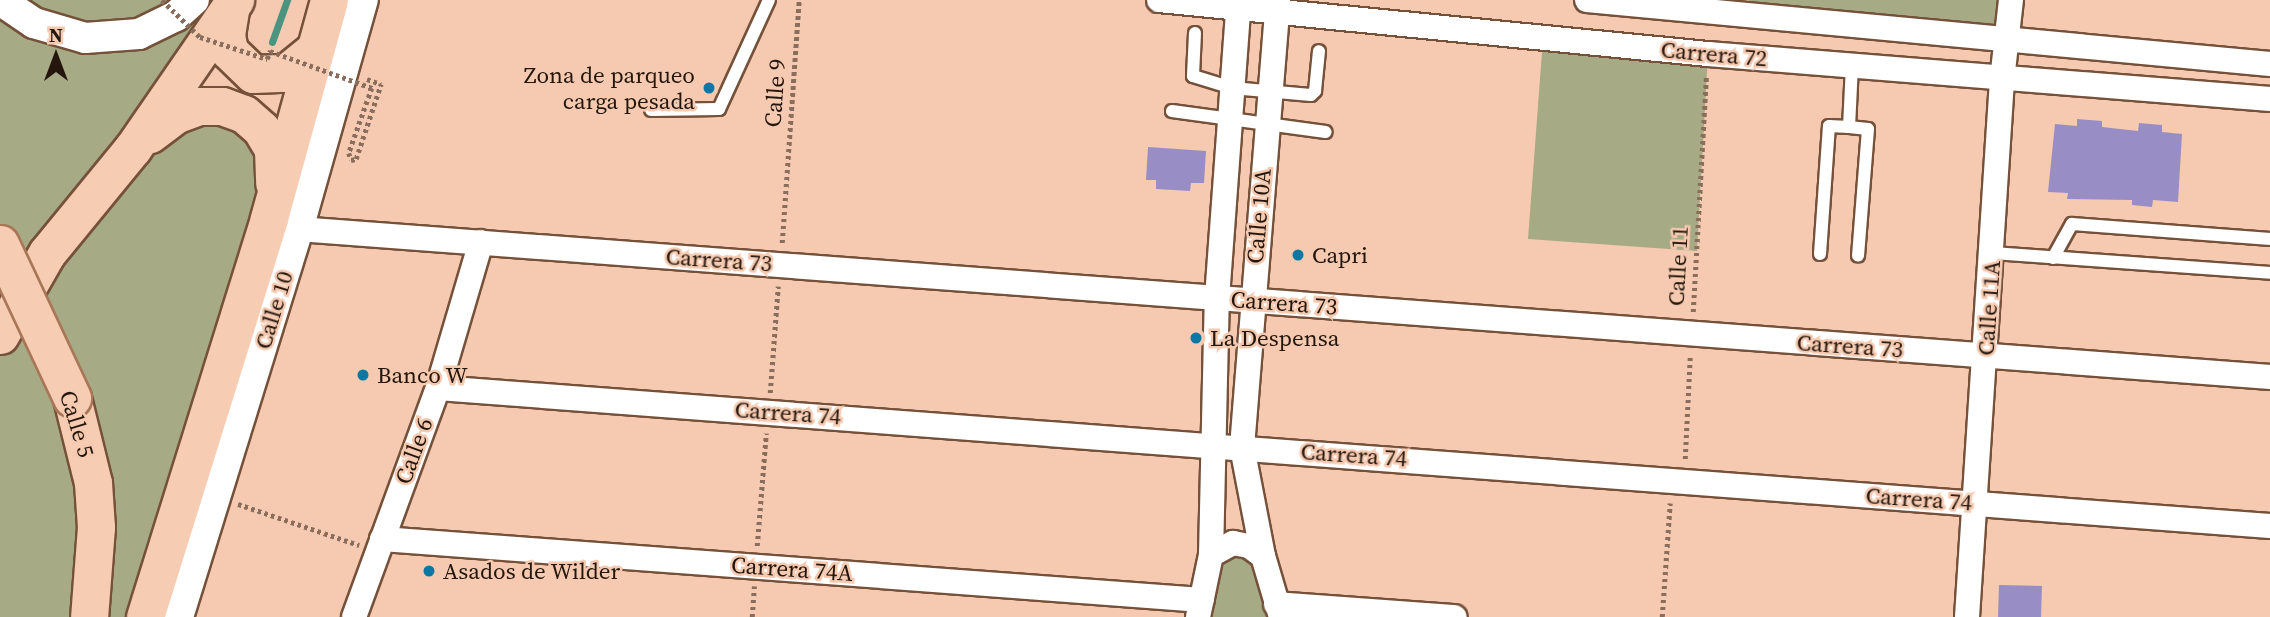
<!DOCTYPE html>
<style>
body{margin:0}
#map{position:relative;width:2270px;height:617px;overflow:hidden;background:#f5cab1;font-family:"Source Serif 4",serif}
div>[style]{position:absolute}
.green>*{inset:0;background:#a6aa85}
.stream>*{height:7px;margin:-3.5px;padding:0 3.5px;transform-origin:3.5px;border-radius:3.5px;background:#4b9580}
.building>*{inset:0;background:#988ec5}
.path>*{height:4.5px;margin-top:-2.25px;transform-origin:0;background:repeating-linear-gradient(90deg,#8a6e5d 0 3.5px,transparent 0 7px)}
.roads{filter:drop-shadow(2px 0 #75513a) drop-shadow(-2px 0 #75513a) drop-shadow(0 2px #75513a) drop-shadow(0 -2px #75513a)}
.service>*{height:12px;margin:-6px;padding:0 6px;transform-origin:6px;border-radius:6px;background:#fff}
.minor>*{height:24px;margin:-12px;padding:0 12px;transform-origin:12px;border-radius:12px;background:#fff}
.tertiary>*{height:30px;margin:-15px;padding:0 15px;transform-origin:15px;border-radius:15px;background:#fff}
.primary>*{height:37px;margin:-18.5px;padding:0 18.5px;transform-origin:18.5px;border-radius:18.5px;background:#f6ccb3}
.path-bridge>*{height:4.5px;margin-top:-2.25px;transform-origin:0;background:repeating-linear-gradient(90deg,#8a6e5d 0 3.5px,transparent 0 7px)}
.bridges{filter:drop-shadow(2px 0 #a97657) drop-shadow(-2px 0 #a97657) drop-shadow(0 2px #a97657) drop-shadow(0 -2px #a97657)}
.primary-bridge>*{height:37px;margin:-18.5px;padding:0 18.5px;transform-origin:18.5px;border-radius:18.5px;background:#f6ccb3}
.dots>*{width:19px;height:19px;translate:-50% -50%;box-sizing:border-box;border:4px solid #f5cab1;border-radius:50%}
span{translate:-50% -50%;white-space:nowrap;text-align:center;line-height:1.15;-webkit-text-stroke:5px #f5cab1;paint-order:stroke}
.street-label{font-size:23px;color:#24160c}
.poi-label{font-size:23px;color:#24160c}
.right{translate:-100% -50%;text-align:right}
.left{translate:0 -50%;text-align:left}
.north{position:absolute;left:21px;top:21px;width:70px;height:70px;-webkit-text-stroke:5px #f5cab1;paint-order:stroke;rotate:0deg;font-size:19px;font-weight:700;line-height:28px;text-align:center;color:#24160c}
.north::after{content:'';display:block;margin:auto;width:24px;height:32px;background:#24160c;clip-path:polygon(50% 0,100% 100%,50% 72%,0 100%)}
</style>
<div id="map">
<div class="green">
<i style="clip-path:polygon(0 0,214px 0,136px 145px,199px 106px,273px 149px,145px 617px,0 617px)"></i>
<i style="clip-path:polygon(1749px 0,2011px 0,2008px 40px,1747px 16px)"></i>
<i style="clip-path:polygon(1543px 39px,1708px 54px,1697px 251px,1528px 239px)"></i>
<i style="clip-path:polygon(1249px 546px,1281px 617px,1198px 617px,1211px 555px)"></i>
</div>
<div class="stream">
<i style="left:272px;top:42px;width:45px;rotate:-70.3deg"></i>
</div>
<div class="building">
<i style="clip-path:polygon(2077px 119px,2102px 121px,2102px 127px,2138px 131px,2139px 123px,2162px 125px,2162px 132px,2182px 134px,2178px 202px,2153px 200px,2152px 207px,2132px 205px,2132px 200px,2067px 199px,2068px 193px,2048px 192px,2055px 124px,2077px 126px)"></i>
<i style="clip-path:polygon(1148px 147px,1206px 151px,1204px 183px,1191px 183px,1190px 191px,1156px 189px,1156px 180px,1146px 180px)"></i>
<i style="clip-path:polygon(1999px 585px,2042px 586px,2041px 617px,1998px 617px)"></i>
</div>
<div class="path">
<i style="left:367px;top:79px;width:15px;rotate:20deg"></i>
<i style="left:782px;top:243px;width:244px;rotate:-86deg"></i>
<i style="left:1693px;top:312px;width:236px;rotate:-86.8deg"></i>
<i style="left:770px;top:393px;width:107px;rotate:-85.7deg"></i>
<i style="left:1685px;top:459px;width:103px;rotate:-87.2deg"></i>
<i style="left:238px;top:504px;width:128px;rotate:18.7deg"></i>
<i style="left:757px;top:546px;width:113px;rotate:-85.4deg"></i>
<i style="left:752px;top:617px;width:31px;rotate:-86deg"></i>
<i style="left:1662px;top:617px;width:114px;rotate:-86deg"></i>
</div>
<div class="roads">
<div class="service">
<i style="left:1195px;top:33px;width:43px;rotate:92.7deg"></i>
<i style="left:1193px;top:76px;width:41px;rotate:17.1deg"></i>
<i style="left:1232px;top:88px;width:79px;rotate:5.1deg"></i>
<i style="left:1311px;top:95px;width:6px;rotate:-45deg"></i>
<i style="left:1315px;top:91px;width:40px;rotate:-84.3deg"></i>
<i style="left:651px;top:110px;width:68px;rotate:-0.8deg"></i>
<i style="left:719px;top:109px;width:120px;rotate:-65.4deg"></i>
<i style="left:1172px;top:111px;width:155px;rotate:7.8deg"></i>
<i style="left:1849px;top:127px;width:19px;rotate:6deg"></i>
<i style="left:1868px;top:129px;width:127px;rotate:94.5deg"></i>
<i style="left:1993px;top:253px;width:278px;rotate:4.1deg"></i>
<i style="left:1820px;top:254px;width:128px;rotate:-86deg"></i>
<i style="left:1829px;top:126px;width:20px;rotate:3deg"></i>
<i style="left:1849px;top:127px;width:61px;rotate:-87.2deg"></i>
<i style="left:2053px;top:258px;width:39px;rotate:-61deg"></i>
<i style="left:2072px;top:224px;width:199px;rotate:4.3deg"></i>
</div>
<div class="minor">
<i style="left:1159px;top:0;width:552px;rotate:5.62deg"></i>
<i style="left:1708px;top:54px;width:564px;rotate:4.58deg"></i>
<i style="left:1278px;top:0;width:448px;rotate:94.6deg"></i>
<i style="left:1242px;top:447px;width:111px;rotate:79.1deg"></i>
<i style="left:1263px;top:556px;width:64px;rotate:73.6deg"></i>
<i style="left:1587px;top:0;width:686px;rotate:5.35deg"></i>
<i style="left:298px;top:229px;width:1978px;rotate:4.29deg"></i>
<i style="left:438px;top:388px;width:1837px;rotate:4.31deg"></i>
<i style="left:382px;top:539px;width:822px;rotate:4.25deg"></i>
<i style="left:1211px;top:555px;width:25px;rotate:-29deg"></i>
<i style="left:1233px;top:543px;width:16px;rotate:11deg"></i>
<i style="left:1249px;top:546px;width:17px;rotate:36deg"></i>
<i style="left:1276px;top:604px;width:179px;rotate:4.2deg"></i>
<i style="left:354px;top:617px;width:244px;rotate:-69.9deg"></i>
<i style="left:438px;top:388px;width:152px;rotate:-73.6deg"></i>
<i style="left:1198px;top:617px;width:63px;rotate:-78.2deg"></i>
<i style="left:1211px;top:555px;width:257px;rotate:-88.7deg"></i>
<i style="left:1217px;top:298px;width:299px;rotate:-85.8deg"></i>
<i style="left:1967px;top:617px;width:538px;rotate:-86.27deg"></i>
<i style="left:2002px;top:80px;width:81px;rotate:-83.6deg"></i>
</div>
<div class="tertiary">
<i style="left:0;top:0;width:41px;rotate:34.1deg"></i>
<i style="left:34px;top:23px;width:53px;rotate:16.4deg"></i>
<i style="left:85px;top:38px;width:54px;rotate:-4.2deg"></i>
<i style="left:139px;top:34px;width:41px;rotate:-25.9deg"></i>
<i style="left:176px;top:16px;width:24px;rotate:-42deg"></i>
<i style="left:178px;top:617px;width:406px;rotate:-72.8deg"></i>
<i style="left:298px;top:229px;width:238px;rotate:-74.2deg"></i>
</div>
<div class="primary">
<i style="left:230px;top:10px;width:25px;rotate:99deg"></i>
<i style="left:226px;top:35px;width:16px;rotate:79deg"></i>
<i style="left:229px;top:51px;width:33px;rotate:44deg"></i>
<i style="left:253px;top:74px;width:33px;rotate:-2deg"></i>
<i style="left:286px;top:73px;width:35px;rotate:-39deg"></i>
<i style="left:150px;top:134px;width:34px;rotate:-37deg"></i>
<i style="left:177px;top:114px;width:23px;rotate:-20deg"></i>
<i style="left:199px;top:106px;width:23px"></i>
<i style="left:222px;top:106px;width:23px;rotate:20deg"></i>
<i style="left:244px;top:114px;width:23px;rotate:41deg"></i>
<i style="left:261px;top:129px;width:23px;rotate:59deg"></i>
<i style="left:273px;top:149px;width:34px;rotate:88deg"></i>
<i style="left:0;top:335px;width:95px;rotate:-60.2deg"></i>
<i style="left:47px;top:253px;width:136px;rotate:-50.7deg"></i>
<i style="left:133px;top:148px;width:180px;rotate:-55.4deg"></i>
<i style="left:72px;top:398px;width:88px;rotate:76.1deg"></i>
<i style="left:93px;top:483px;width:44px;rotate:86.1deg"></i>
<i style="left:96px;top:527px;width:90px;rotate:94.4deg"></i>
<i style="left:145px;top:617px;width:418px;rotate:-72.7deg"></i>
<i style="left:269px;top:218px;width:226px;rotate:-74.6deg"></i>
</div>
</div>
<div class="path-bridge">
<i style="left:162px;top:0;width:53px;rotate:44.2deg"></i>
<i style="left:200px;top:37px;width:71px;rotate:18.2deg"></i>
<i style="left:267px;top:59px;width:9px;rotate:-69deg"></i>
<i style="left:270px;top:51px;width:109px;rotate:19.9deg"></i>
<i style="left:372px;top:88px;width:69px;rotate:109.5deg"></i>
<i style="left:349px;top:153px;width:7px;rotate:74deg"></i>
<i style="left:351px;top:160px;width:5px;rotate:-11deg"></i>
<i style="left:356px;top:159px;width:79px;rotate:-71.6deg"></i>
</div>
<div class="bridges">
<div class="primary-bridge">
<i style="left:0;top:244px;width:170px;rotate:64.9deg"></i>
</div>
</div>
<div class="dots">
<i style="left:709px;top:88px;background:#0a78a2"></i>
<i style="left:1298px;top:255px;background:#0a78a2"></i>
<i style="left:1196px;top:338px;background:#0a78a2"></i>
<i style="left:363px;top:375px;background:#0a78a2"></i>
<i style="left:429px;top:571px;background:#0a78a2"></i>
</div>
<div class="street-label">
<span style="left:1714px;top:54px;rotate:5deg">Carrera 72</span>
<span style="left:775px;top:93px;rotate:-86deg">Calle 9</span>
<span style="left:1259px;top:216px;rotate:-85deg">Calle 10A</span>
<span style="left:719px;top:260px;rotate:4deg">Carrera 73</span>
<span style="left:1678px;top:266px;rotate:-87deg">Calle 11</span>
<span style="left:1284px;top:303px;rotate:4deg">Carrera 73</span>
<span style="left:1989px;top:308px;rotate:-86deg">Calle 11A</span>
<span style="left:274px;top:310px;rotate:-73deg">Calle 10</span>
<span style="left:1850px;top:346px;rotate:4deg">Carrera 73</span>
<span style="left:788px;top:413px;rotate:4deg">Carrera 74</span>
<span style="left:77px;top:424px;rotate:73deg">Calle 5</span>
<span style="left:414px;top:451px;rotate:-70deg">Calle 6</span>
<span style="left:1354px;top:455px;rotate:4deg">Carrera 74</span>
<span style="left:1919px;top:499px;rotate:4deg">Carrera 74</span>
<span style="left:792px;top:569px;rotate:4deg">Carrera 74A</span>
</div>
<div class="poi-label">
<span class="right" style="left:695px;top:88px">Zona de parqueo<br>carga pesada</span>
<span class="left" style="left:1312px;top:255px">Capri</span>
<span class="left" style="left:1210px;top:338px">La Despensa</span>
<span class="left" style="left:377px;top:375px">Banco W</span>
<span class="left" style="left:443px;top:571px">Asados de Wilder</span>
</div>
<div class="north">N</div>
</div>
